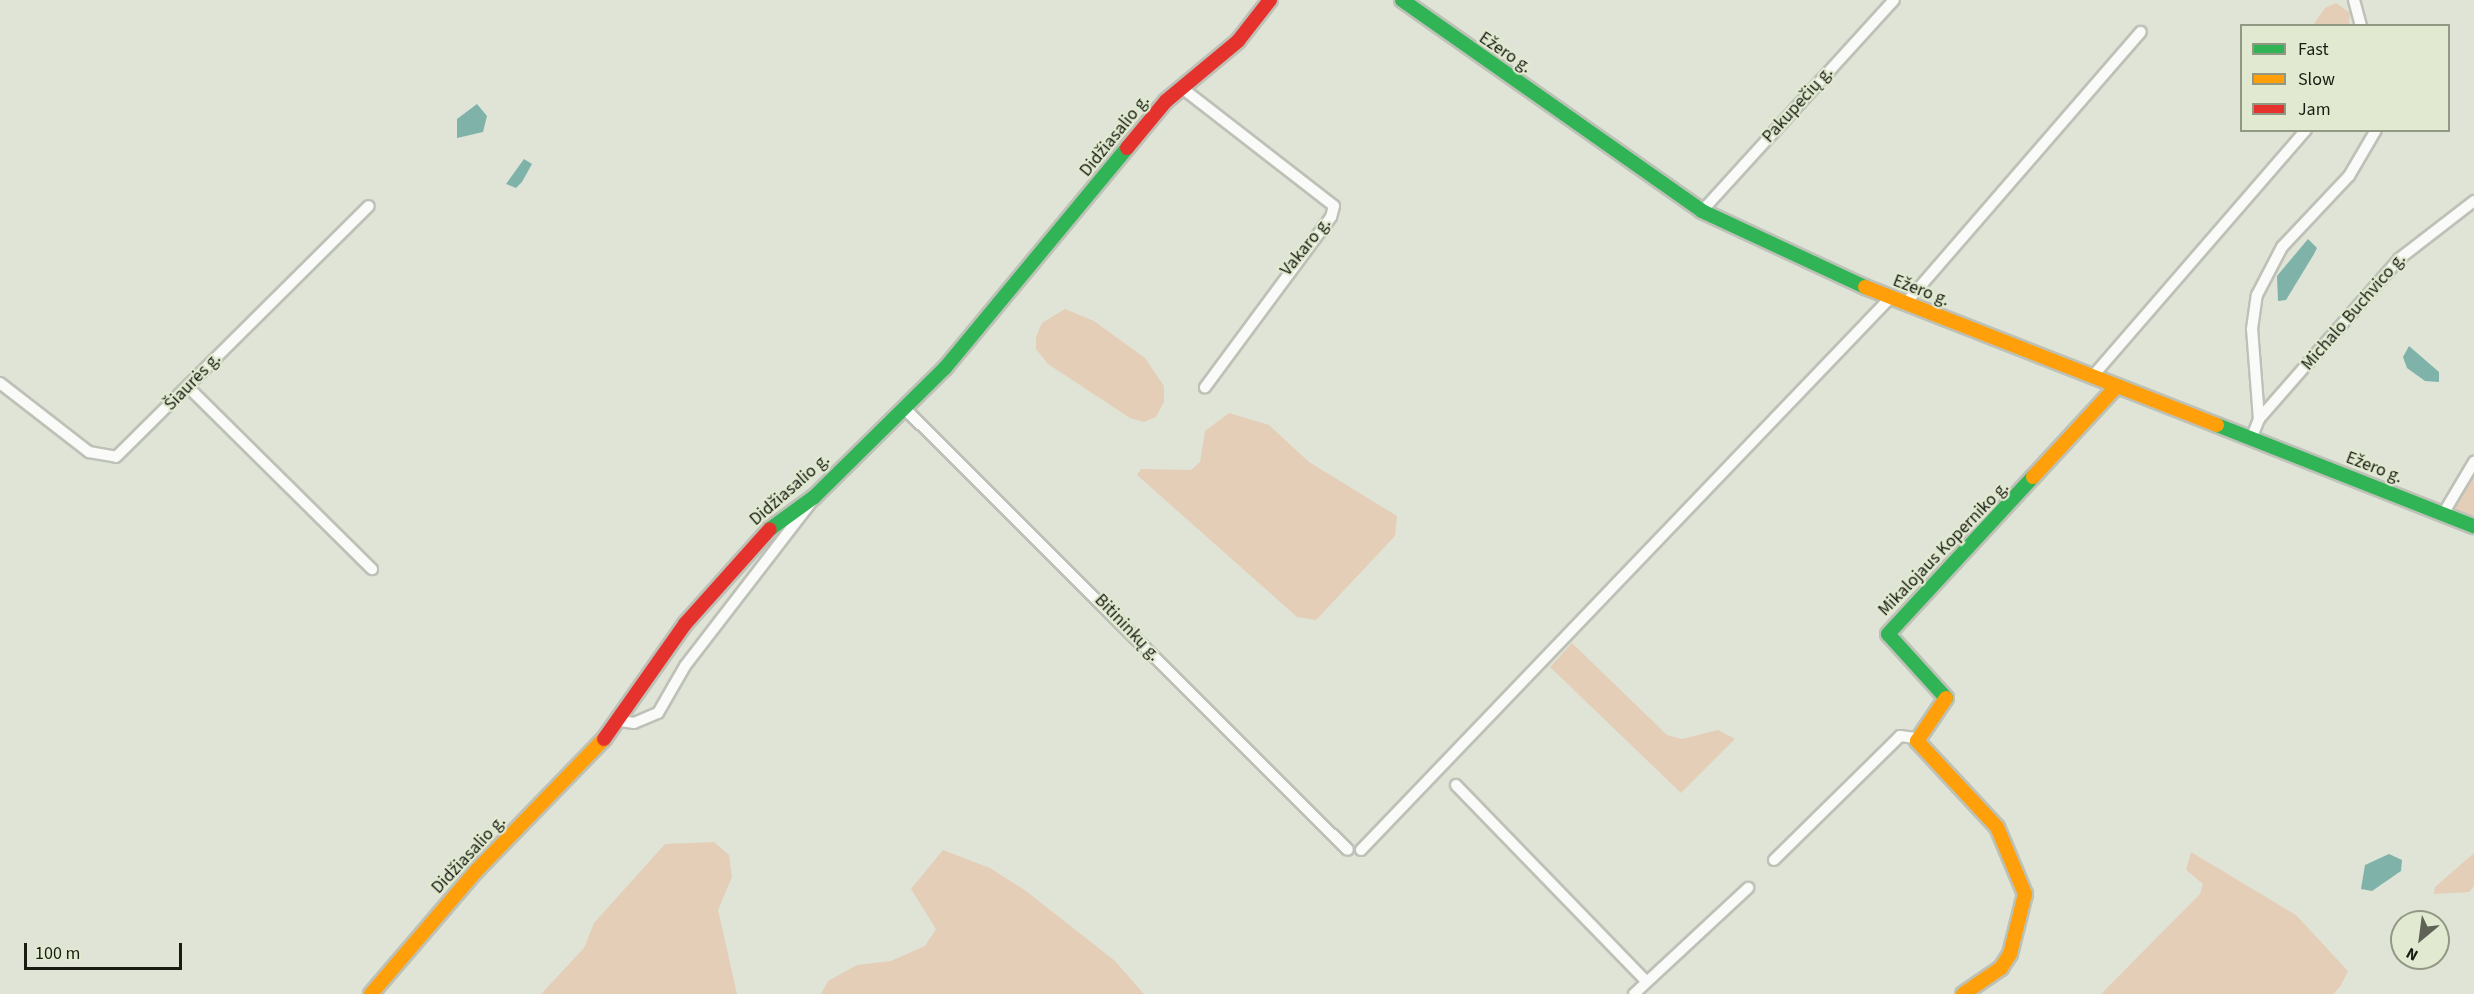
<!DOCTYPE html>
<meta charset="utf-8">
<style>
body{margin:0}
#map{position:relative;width:2474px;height:994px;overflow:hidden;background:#dfe4d6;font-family:"Source Sans 3",sans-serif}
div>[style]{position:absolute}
.green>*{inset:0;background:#e4ceb7}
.water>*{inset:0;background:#7fb3a9}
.roads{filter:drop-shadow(2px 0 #bdc1b7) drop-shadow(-2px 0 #bdc1b7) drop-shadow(0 2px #bdc1b7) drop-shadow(0 -2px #bdc1b7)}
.street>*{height:10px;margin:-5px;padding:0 5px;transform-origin:5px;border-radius:5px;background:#fafbf9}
.fast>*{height:14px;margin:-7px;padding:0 7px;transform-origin:7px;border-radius:7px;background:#30b455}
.slow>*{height:14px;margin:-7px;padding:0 7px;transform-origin:7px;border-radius:7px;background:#ff9f0a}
.jam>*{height:14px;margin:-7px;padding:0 7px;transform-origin:7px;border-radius:7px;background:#e5322d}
span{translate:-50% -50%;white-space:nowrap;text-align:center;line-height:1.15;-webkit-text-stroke:4.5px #e1ead0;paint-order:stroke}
.street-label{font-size:18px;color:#191c13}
.legend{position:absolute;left:2240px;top:24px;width:210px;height:108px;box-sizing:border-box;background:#e1ead0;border:2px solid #919884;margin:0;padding:8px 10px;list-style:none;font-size:18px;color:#191c13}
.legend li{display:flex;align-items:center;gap:12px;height:30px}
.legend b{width:30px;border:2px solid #919884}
.north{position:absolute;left:2390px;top:910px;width:60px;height:60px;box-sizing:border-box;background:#e1ead0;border:2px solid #919884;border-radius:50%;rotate:209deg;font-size:16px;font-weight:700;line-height:24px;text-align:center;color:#191c13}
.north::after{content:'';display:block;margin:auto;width:21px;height:27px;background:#5e6257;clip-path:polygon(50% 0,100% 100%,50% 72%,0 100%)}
.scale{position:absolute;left:24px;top:943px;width:158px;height:27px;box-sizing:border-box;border:3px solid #191c13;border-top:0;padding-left:8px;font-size:18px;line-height:21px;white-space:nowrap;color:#191c13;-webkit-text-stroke:4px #e1ead0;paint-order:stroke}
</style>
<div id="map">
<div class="green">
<i style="clip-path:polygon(2336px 3px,2350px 13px,2349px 25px,2313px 25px,2325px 8px)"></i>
<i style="clip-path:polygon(1065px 309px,1094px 321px,1145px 358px,1164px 386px,1164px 402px,1156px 417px,1144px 422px,1130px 418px,1048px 364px,1036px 349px,1036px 337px,1042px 323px)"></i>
<i style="clip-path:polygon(1229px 413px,1269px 425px,1309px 462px,1397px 516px,1395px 536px,1316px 620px,1297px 617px,1137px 475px,1141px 469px,1191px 470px,1200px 462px,1205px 431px)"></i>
<i style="clip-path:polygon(2474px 474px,2474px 521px,2452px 512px)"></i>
<i style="clip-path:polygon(1572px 643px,1667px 735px,1682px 739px,1718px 730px,1735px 739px,1681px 793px,1550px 667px)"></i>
<i style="clip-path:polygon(714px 842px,729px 855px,732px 877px,718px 910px,737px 994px,541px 994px,584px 948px,594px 923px,665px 844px)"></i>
<i style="clip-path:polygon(943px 850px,990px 868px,1026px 891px,1115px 961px,1144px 994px,821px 994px,828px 981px,857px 965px,891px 961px,925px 946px,936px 929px,911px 889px)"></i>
<i style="clip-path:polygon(2191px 852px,2296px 915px,2348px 971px,2340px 987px,2333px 994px,2101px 994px,2200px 894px,2203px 884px,2186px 870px)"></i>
<i style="clip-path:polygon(2474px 853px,2474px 886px,2469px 892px,2434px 894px,2435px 887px)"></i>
</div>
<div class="water">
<i style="clip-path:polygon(477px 104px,487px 116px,483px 132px,457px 138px,457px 119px)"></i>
<i style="clip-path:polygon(524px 159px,532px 164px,522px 182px,516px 188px,506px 184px)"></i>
<i style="clip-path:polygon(2308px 239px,2317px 248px,2314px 254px,2286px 300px,2278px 301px,2277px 276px)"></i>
<i style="clip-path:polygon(2409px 346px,2439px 372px,2439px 382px,2425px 381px,2407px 368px,2403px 357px)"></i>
<i style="clip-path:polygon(2389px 854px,2402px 860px,2401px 871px,2372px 891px,2361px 889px,2365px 865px)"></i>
</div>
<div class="roads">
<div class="street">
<i style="left:2354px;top:0;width:27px;rotate:75deg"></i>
<i style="left:1182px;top:88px;width:192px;rotate:37.8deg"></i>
<i style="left:1334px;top:206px;width:11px;rotate:105deg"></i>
<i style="left:1331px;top:217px;width:212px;rotate:126.5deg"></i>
<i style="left:1702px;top:211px;width:285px;rotate:-47.7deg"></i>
<i style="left:1905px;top:304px;width:360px;rotate:-49.1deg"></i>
<i style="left:2092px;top:377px;width:327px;rotate:-49.1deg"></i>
<i style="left:0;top:383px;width:113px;rotate:37.8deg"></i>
<i style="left:89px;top:452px;width:27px;rotate:10deg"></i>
<i style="left:116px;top:457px;width:356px;rotate:-44.8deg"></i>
<i style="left:188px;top:387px;width:259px;rotate:44.7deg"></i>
<i style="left:904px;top:408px;width:626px;rotate:44.87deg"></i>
<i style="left:2259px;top:419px;width:90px;rotate:-94.4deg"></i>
<i style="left:2252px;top:329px;width:34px;rotate:-82deg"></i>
<i style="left:2257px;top:295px;width:54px;rotate:-62.5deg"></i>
<i style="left:2282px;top:247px;width:98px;rotate:-46.7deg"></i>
<i style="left:2349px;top:176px;width:53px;rotate:-59.6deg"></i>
<i style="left:2251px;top:439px;width:22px;rotate:-68deg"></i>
<i style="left:2259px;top:419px;width:213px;rotate:-48.8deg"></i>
<i style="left:2399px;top:259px;width:95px;rotate:-37.7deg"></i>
<i style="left:2443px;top:514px;width:61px;rotate:-59.2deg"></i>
<i style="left:621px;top:721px;width:13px;rotate:9deg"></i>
<i style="left:634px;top:723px;width:26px;rotate:-23deg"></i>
<i style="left:658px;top:713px;width:54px;rotate:-60.1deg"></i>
<i style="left:685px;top:666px;width:210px;rotate:-52.4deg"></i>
<i style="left:1456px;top:785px;width:273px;rotate:45.9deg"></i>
<i style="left:1361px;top:850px;width:765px;rotate:-46.22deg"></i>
<i style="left:1774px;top:860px;width:177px;rotate:-44.5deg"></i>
<i style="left:1900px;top:736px;width:16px;rotate:7deg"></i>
<i style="left:1634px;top:994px;width:156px;rotate:-42.9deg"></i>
</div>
<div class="fast">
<i style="left:1402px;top:0;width:367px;rotate:35.1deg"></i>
<i style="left:1702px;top:211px;width:180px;rotate:25deg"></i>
<i style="left:2217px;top:425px;width:276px;rotate:21.5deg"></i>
<i style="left:770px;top:529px;width:54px;rotate:-36deg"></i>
<i style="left:814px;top:497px;width:184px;rotate:-44.6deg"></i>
<i style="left:945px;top:368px;width:286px;rotate:-50.4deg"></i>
<i style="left:1946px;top:698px;width:86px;rotate:-132.2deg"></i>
<i style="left:1888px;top:634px;width:214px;rotate:-47.3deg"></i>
</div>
<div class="slow">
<i style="left:1865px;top:287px;width:378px;rotate:21.4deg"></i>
<i style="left:2033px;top:477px;width:122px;rotate:-47.3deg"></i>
<i style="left:1946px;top:698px;width:52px;rotate:124deg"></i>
<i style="left:1917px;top:741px;width:117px;rotate:47.1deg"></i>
<i style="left:1997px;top:827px;width:73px;rotate:67.3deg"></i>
<i style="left:2025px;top:894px;width:62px;rotate:104deg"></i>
<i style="left:2010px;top:954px;width:17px;rotate:123deg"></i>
<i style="left:2001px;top:968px;width:46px;rotate:145.6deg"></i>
<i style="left:371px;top:994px;width:162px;rotate:-49.5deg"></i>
<i style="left:476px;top:871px;width:184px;rotate:-45.9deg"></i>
</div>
<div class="jam">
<i style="left:1127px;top:148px;width:61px;rotate:-50.3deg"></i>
<i style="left:1166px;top:101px;width:94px;rotate:-39.8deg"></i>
<i style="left:1238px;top:41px;width:52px;rotate:-52deg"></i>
<i style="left:604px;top:739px;width:141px;rotate:-54.8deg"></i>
<i style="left:685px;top:624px;width:127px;rotate:-48.2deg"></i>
</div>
</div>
<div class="street-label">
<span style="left:1505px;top:53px;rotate:34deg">Ežero g.</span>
<span style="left:1798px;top:105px;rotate:-48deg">Pakupečių g.</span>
<span style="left:1115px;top:136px;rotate:-51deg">Didžiasalio g.</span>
<span style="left:1306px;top:247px;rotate:-51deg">Vakaro g.</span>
<span style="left:1921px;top:291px;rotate:21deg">Ežero g.</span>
<span style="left:2354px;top:312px;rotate:-49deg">Michalo Buchvico g.</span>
<span style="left:193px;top:382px;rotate:-46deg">Šiaurės g.</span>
<span style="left:2374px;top:468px;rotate:21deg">Ežero g.</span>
<span style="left:790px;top:490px;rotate:-41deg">Didžiasalio g.</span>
<span style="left:1944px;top:549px;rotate:-46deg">Mikalojaus Koperniko g.</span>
<span style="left:1127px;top:628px;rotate:46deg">Bitininkų g.</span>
<span style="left:469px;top:855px;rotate:-47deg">Didžiasalio g.</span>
</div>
<ul class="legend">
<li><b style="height:8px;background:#30b455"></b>Fast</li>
<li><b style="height:8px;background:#ff9f0a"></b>Slow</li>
<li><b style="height:8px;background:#e5322d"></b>Jam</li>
</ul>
<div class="north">N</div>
<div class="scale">100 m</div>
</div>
